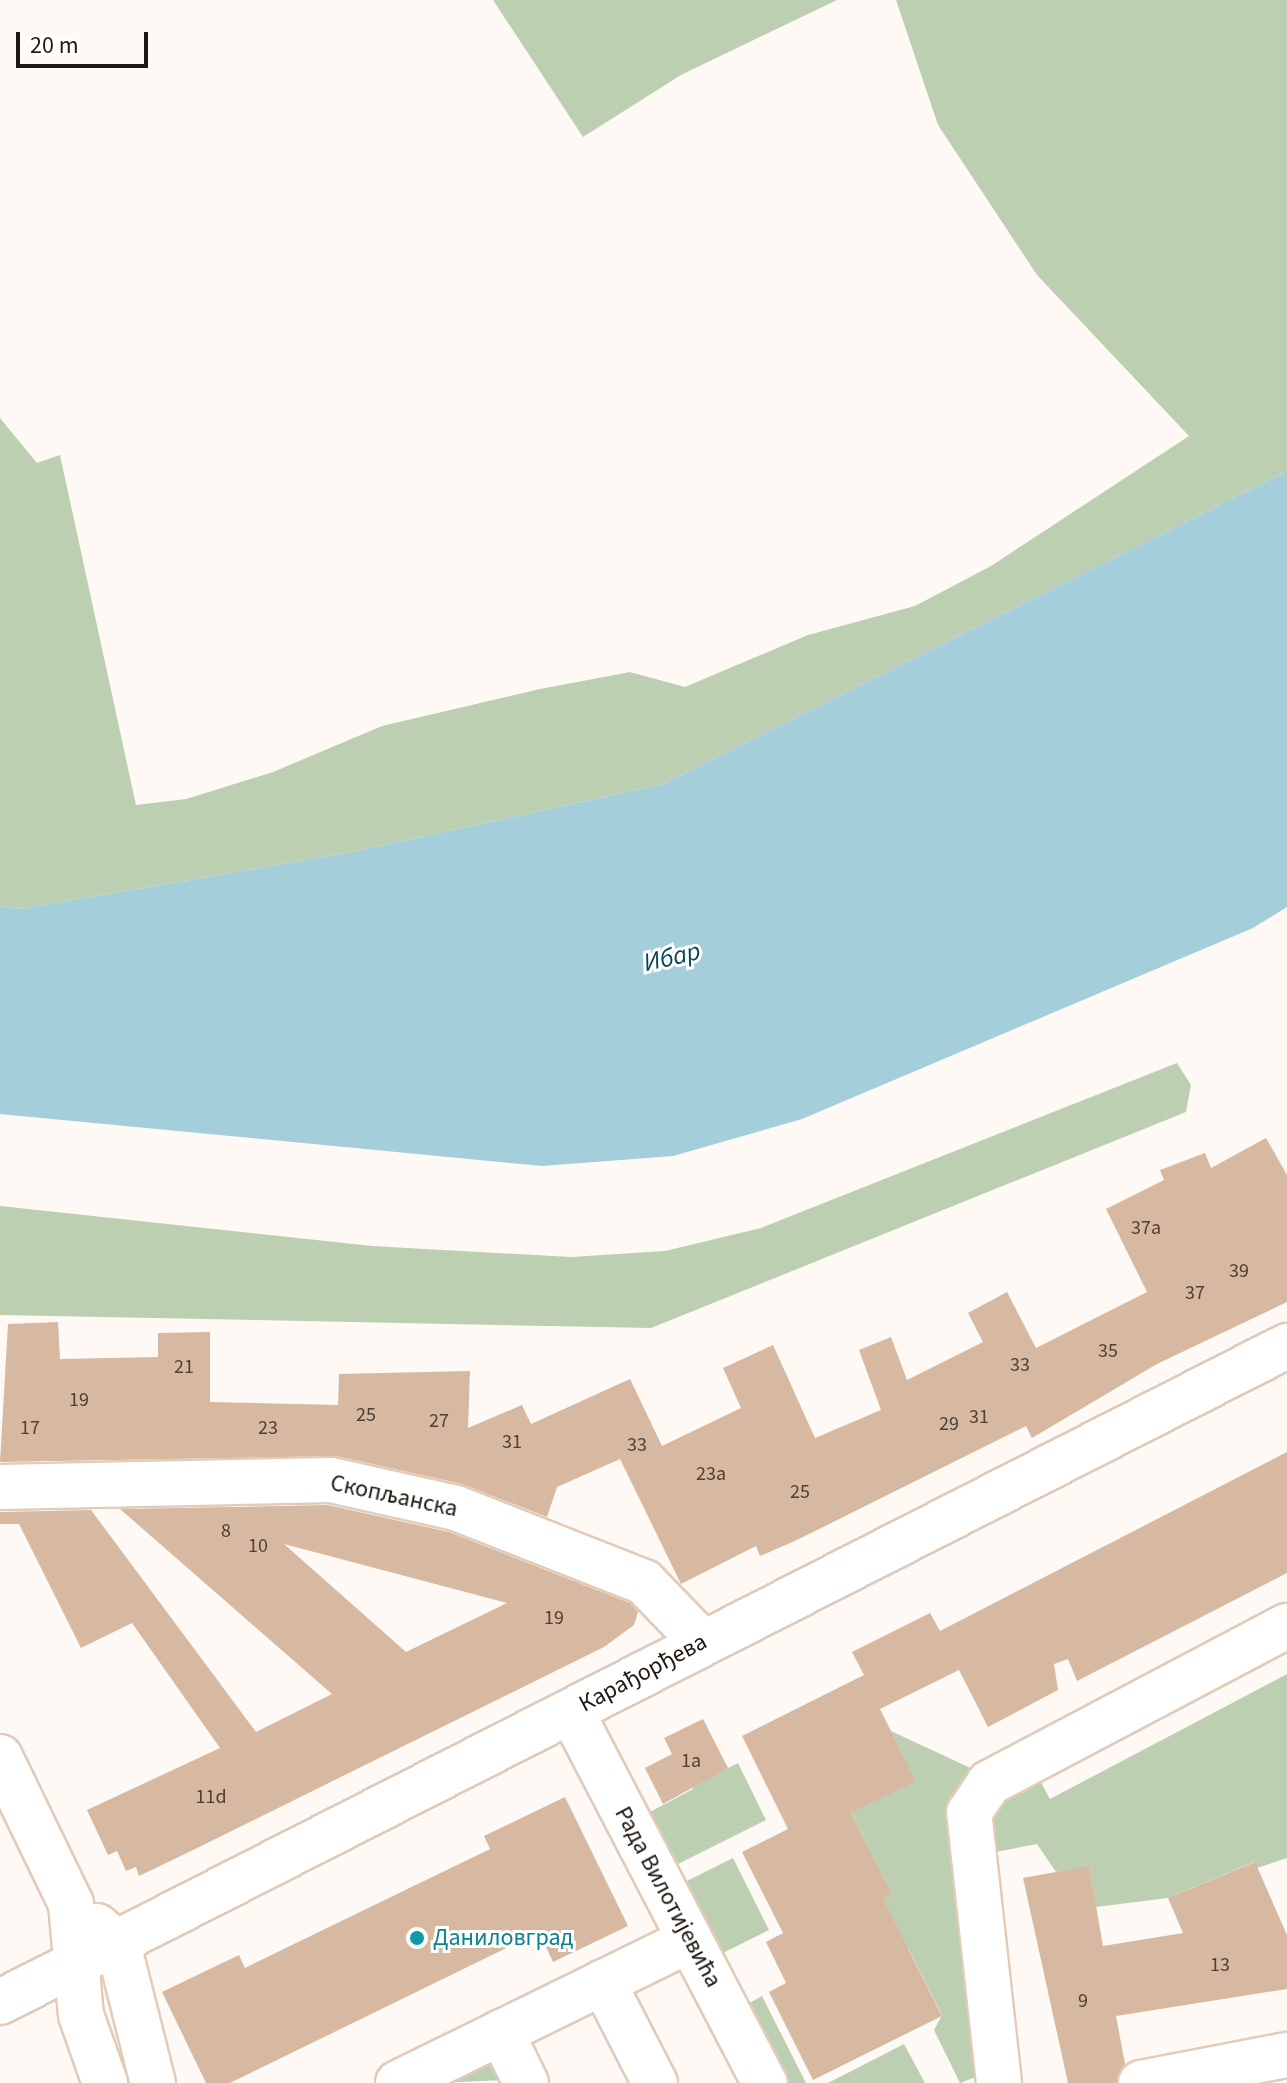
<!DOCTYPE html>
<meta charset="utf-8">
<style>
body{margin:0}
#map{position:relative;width:1287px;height:2083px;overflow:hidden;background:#fef9f5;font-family:"Source Sans 3",sans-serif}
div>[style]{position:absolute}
.green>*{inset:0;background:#bdcfb1}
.water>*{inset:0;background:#a3ceda}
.building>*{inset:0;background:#d6b9a0}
.roads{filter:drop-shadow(2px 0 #e2cbb8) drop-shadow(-2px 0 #e2cbb8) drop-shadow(0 2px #e2cbb8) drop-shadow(0 -2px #e2cbb8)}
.minor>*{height:44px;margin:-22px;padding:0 22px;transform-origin:22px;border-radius:22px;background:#fff}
.dots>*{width:22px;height:22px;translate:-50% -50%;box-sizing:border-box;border:4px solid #fff;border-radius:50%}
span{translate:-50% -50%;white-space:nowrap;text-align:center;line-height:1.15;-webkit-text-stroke:6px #fff;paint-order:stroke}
.number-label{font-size:20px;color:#4d4034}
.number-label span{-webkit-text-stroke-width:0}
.street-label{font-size:24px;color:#1f1710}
.culture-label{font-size:24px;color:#0d838f}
.left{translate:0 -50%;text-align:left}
.water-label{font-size:26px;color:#054653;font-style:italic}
.scale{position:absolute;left:16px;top:32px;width:132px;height:36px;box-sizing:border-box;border:4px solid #1f1710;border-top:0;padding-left:10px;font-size:24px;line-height:28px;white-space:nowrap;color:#1f1710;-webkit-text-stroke:6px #fff;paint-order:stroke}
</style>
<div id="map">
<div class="green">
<i style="clip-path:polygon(493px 0,837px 0,681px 75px,583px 137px)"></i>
<i style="clip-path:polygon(896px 0,1287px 0,1287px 471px,663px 784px,357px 851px,21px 909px,0 906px,0 418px,37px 463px,60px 455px,136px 805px,186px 799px,273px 772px,382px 726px,540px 689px,630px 672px,685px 687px,808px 635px,915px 606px,991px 566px,1189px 436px,1037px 275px,938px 125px)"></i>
<i style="clip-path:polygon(1177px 1063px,1191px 1085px,1186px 1112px,651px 1328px,0 1315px,0 1206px,372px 1246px,571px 1257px,665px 1251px,761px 1228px)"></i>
<i style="clip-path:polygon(1287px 1674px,1287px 1858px,1257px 1868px,1254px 1862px,1168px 1898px,1096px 1907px,1089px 1867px,1056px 1872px,1037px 1844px,975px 1856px,981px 2075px,960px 2083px,934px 2030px,942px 2015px,909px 1950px,868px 1906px,892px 1894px,851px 1813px,915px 1780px,891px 1731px,977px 1771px,1035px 1771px,1050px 1799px)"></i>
<i style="clip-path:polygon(738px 1763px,766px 1820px,674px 1866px,648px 1813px,693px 1789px,688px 1779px,704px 1780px)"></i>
<i style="clip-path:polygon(733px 1858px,769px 1930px,717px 1956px,681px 1884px)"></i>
<i style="clip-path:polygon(762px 1996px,806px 2083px,784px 2083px,744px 2006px)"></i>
<i style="clip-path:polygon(904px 2044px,925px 2083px,828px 2083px)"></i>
<i style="clip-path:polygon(487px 2055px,505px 2080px,437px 2083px)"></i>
</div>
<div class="water">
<i style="clip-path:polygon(1287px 471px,1287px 907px,1253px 928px,802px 1119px,673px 1156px,542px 1166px,0 1114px,0 906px,21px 909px,357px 851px,663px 784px)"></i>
</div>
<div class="building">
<i style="clip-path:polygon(1266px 1138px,1287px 1175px,1287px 1302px,1157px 1364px,1032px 1438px,1026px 1426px,797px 1540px,760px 1556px,756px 1546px,681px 1584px,620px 1459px,557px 1487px,547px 1517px,462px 1484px,336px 1456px,0 1462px,8px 1324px,58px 1322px,60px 1359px,158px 1357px,158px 1333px,210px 1332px,210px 1402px,338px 1405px,339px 1374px,470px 1371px,468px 1428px,522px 1405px,531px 1424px,630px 1379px,662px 1446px,741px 1408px,723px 1368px,773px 1345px,815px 1438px,881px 1410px,859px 1350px,891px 1337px,907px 1380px,983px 1342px,968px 1313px,1007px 1292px,1036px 1348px,1147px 1292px,1106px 1209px,1164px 1180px,1160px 1170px,1205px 1153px,1211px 1168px)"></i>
<i style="clip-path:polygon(1287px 1452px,1287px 1573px,1077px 1681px,1068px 1659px,1054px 1664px,1058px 1690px,988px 1727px,959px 1670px,880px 1709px,916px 1781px,851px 1813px,892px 1894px,883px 1899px,942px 2016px,813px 2080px,769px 1992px,786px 1983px,766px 1942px,783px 1933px,742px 1852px,788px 1829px,742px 1736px,864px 1675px,852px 1652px,930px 1613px,940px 1631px)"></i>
<i style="clip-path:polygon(evenodd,328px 1505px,449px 1532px,630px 1603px,638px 1612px,634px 1625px,604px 1647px,191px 1851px,139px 1876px,136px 1867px,126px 1871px,117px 1851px,108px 1855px,87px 1810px,220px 1748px,132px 1623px,81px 1648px,19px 1524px,0 1524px,0 1512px,91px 1510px,256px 1732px,332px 1694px,120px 1509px,328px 1505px,284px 1544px,507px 1603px,406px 1652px,284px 1544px)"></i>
<i style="clip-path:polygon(703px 1719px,728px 1768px,663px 1804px,645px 1768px,672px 1754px,664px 1738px)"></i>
<i style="clip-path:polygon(565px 1797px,628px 1926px,553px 1962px,539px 1932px,230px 2083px,206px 2083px,162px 1992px,239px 1955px,245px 1968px,294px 1944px,490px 1849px,484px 1836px)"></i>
<i style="clip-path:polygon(1255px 1862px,1287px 1935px,1287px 1989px,1116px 2016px,1125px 2064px,1117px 2083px,1068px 2083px,1023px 1878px,1089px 1866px,1103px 1946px,1183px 1933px,1168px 1898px)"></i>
</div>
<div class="roads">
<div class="minor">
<i style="left:0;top:1487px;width:331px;rotate:-1.2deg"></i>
<i style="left:331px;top:1480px;width:128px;rotate:12.6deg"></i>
<i style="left:456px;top:1508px;width:202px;rotate:21.5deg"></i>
<i style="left:644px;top:1582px;width:83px;rotate:46deg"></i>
<i style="left:571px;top:1711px;width:420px;rotate:62.5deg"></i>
<i style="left:0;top:1757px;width:163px;rotate:64.2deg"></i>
<i style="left:71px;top:1904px;width:111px;rotate:84.9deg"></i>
<i style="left:81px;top:2015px;width:72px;rotate:70.6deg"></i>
<i style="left:97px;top:1926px;width:28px;rotate:41deg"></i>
<i style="left:118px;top:1944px;width:143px;rotate:75.9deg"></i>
<i style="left:603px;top:1982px;width:114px;rotate:62.8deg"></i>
<i style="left:0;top:2002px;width:1445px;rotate:-27.01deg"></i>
<i style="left:501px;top:2032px;width:57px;rotate:63.9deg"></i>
<i style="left:398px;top:2083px;width:325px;rotate:-26.1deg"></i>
<i style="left:999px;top:2083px;width:272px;rotate:-96.3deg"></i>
<i style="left:969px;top:1813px;width:36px;rotate:-56deg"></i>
<i style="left:989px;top:1783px;width:337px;rotate:-27.8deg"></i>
<i style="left:1141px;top:2083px;width:149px;rotate:-10.9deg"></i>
</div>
</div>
<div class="dots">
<i style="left:417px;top:1938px;background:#0f9aa8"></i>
</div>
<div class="number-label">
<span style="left:1146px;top:1228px">37a</span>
<span style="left:1239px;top:1271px">39</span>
<span style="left:1195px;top:1293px">37</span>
<span style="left:1108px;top:1351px">35</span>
<span style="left:1020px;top:1365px">33</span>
<span style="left:184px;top:1367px">21</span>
<span style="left:79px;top:1400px">19</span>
<span style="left:366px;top:1415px">25</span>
<span style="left:979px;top:1417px">31</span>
<span style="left:439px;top:1421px">27</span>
<span style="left:949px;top:1424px">29</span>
<span style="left:30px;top:1428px">17</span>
<span style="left:268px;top:1428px">23</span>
<span style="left:512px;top:1442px">31</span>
<span style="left:637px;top:1445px">33</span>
<span style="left:711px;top:1474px">23a</span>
<span style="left:800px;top:1492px">25</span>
<span style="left:226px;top:1531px">8</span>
<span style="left:258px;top:1546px">10</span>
<span style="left:554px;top:1618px">19</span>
<span style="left:691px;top:1761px">1a</span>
<span style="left:211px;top:1797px">11d</span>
<span style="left:1220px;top:1965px">13</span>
<span style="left:1083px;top:2001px">9</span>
</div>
<div class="street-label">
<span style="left:394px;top:1496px;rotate:12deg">Скопљанска</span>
<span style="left:643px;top:1673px;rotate:-28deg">Карађорђева</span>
<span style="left:668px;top:1897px;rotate:62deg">Рада Вилотијевића</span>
</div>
<div class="culture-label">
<span class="left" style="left:433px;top:1938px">Даниловград</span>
</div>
<div class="water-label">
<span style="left:672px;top:957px;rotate:-13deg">Ибар</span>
</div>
<div class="scale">20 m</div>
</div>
